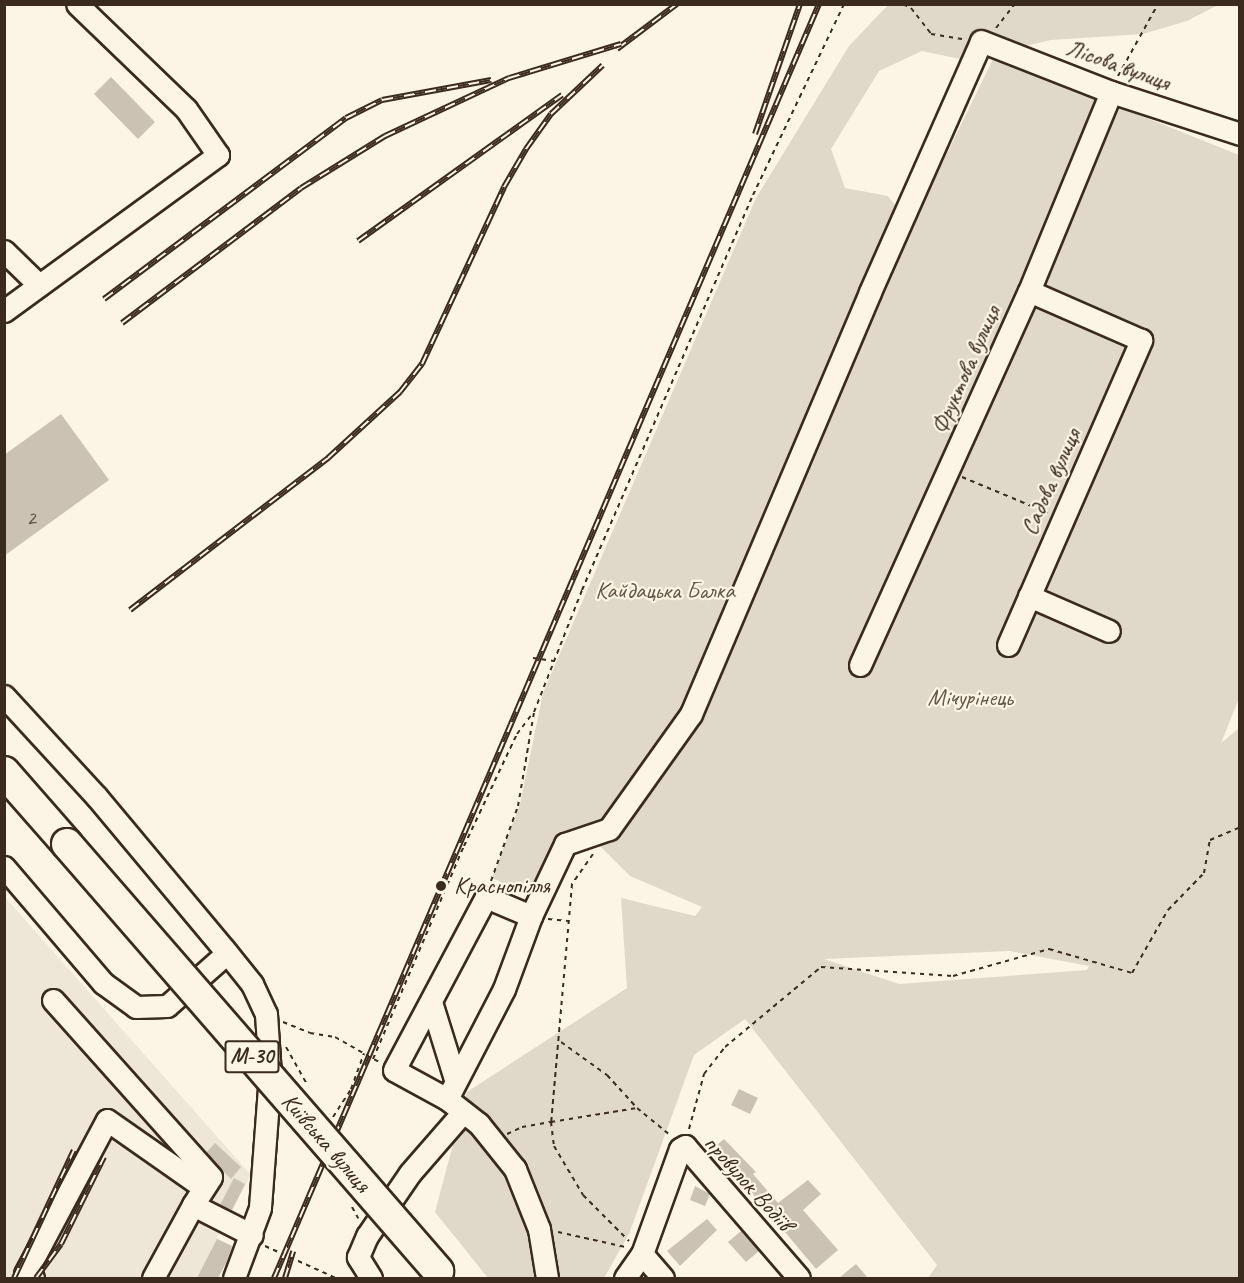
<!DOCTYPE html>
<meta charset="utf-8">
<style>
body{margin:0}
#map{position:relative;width:1244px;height:1283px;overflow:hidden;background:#fcf5e5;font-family:Caveat,sans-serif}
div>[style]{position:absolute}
.built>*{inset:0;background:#eee6d6}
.green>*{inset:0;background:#e0d8c8}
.building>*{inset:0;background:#ccc2b3}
.path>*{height:2px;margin-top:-1px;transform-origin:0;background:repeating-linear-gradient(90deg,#3b2a1e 0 4.5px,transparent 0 9px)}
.roads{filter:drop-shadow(2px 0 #3b2a1e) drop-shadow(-2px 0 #3b2a1e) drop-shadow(0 2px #3b2a1e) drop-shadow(0 -2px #3b2a1e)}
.minor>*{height:21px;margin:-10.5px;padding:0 10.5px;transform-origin:10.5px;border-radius:10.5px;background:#fcf5e5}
.highway>*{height:30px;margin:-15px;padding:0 15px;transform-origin:15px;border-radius:15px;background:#fcf5e5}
.rail>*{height:6px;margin-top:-3px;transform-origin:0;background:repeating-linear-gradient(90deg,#fcf5e5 0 11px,#3b2a1e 0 22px);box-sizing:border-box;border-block:2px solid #3b2a1e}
.bridges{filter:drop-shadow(2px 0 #3b2a1e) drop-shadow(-2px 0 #3b2a1e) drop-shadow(0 2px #3b2a1e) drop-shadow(0 -2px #3b2a1e)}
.highway-bridge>*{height:30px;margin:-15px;padding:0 15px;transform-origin:15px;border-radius:15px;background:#fcf5e5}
.dots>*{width:16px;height:16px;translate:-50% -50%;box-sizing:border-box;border:3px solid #fcf5e5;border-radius:50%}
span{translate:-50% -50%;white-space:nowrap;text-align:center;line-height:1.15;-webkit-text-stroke:4.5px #fcf5e5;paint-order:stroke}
.number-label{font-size:21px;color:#5f5043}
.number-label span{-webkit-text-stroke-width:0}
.shield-label span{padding:2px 4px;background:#fcf5e5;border:2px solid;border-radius:4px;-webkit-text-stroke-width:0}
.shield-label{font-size:22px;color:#3b2a1e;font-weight:700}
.street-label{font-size:24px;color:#3b2a1e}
.park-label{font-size:24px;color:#645648}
.poi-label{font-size:24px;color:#3b2a1e}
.left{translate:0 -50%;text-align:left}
.frame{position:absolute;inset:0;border:6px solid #3b2a1e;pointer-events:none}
</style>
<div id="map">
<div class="built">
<i style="clip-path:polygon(4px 896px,251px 1175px,217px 1238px,234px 1247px,218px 1278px,5px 1278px)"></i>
</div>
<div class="green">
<i style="clip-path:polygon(evenodd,888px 5px,1218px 5px,1187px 21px,1143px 34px,1051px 40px,965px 60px,922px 51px,879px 71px,831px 149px,845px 188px,888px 196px,901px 213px,826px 401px,994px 57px,1239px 155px,1240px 696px,1221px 743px,1239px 728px,1239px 1278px,928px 1278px,937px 1265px,745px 1019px,694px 1055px,629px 1234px,604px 1278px,488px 1278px,435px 1212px,467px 1092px,627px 988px,621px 898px,695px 916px,702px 907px,630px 876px,599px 845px,618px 817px,561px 835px,530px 895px,492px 878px,520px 804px,543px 693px,756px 198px,849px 46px,888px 5px,1010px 951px,1089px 966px,1087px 970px,899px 984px,824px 959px,1010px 951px)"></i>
</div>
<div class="building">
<i style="clip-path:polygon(111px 77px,155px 122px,138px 139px,94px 94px)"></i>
<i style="clip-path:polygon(61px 414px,109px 480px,4px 556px,4px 455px)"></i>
<i style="clip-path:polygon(739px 1089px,758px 1098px,750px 1114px,731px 1105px)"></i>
<i style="clip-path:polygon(724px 1139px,756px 1172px,753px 1174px,778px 1203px,808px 1180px,821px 1194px,803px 1210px,838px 1250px,816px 1269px,726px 1162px,722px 1165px,710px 1151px)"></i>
<i style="clip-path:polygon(215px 1143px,241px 1167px,231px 1179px,206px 1153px)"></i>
<i style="clip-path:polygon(234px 1178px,245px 1184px,232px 1210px,220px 1205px)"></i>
<i style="clip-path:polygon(695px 1186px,710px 1194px,705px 1206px,690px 1200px)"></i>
<i style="clip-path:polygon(707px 1219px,717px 1230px,680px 1266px,667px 1251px)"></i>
<i style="clip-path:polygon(741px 1231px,759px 1251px,746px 1262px,728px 1242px)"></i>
<i style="clip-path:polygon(217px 1239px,232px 1246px,226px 1263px,218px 1278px,197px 1278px)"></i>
<i style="clip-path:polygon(856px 1264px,868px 1278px,839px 1278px)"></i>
</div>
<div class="path">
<i style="left:903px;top:4px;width:9px;rotate:27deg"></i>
<i style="left:911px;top:8px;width:33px;rotate:52deg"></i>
<i style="left:931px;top:34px;width:33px;rotate:9deg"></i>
<i style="left:996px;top:28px;width:31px;rotate:-52deg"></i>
<i style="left:1118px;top:76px;width:82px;rotate:-60.9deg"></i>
<i style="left:962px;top:477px;width:93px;rotate:22.7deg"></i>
<i style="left:533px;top:658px;width:21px;rotate:8deg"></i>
<i style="left:593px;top:854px;width:37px;rotate:125deg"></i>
<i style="left:572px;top:884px;width:239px;rotate:95deg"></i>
<i style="left:551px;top:1122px;width:87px;rotate:-9.2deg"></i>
<i style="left:637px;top:1108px;width:43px;rotate:39.3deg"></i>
<i style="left:491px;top:881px;width:80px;rotate:-70.2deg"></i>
<i style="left:518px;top:806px;width:95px;rotate:-80.3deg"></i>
<i style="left:534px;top:712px;width:131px;rotate:-68.5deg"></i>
<i style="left:582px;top:590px;width:430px;rotate:-66.6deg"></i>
<i style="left:753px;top:195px;width:212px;rotate:-64.5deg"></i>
<i style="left:548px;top:919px;width:20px;rotate:6deg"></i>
<i style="left:283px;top:1022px;width:29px;rotate:22deg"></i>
<i style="left:310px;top:1033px;width:25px;rotate:9deg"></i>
<i style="left:335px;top:1037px;width:51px;rotate:29.6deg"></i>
<i style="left:561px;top:1042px;width:57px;rotate:35.7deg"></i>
<i style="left:607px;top:1075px;width:45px;rotate:47.7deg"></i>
<i style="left:286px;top:1047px;width:45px;rotate:60.6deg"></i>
<i style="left:373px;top:1059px;width:232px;rotate:-66.9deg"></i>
<i style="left:464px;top:846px;width:124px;rotate:-64.7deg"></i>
<i style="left:517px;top:734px;width:26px;rotate:-53deg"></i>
<i style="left:333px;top:1117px;width:33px;rotate:-57deg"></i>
<i style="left:351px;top:1089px;width:38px;rotate:-70deg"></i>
<i style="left:689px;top:1129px;width:57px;rotate:-74.7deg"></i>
<i style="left:704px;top:1074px;width:34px;rotate:-52deg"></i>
<i style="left:725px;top:1047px;width:125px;rotate:-39.8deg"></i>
<i style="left:821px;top:967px;width:132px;rotate:3.9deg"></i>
<i style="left:953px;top:976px;width:100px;rotate:-15.7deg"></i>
<i style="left:1049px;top:949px;width:86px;rotate:16.1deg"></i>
<i style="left:1132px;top:973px;width:73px;rotate:-60.3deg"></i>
<i style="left:1168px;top:910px;width:52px;rotate:-45.8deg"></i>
<i style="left:1204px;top:873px;width:34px;rotate:-80deg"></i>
<i style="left:1210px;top:840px;width:33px;rotate:-23deg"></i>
<i style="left:507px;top:1134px;width:17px;rotate:-25deg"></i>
<i style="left:522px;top:1127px;width:29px;rotate:-10deg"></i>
<i style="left:551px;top:1122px;width:24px;rotate:83deg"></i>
<i style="left:554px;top:1146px;width:57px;rotate:59.4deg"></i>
<i style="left:583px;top:1195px;width:65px;rotate:45deg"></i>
<i style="left:352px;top:1207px;width:13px;rotate:61deg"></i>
<i style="left:558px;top:1232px;width:69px;rotate:12.6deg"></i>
<i style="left:265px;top:1246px;width:78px;rotate:24.3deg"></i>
</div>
<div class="roads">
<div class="minor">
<i style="left:4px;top:251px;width:49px;rotate:44.2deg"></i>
<i style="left:4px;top:311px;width:265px;rotate:-36.1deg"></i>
<i style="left:218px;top:155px;width:56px;rotate:-124.8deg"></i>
<i style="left:186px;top:109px;width:151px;rotate:-136.1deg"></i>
<i style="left:1029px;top:596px;width:87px;rotate:23.6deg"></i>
<i style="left:1008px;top:645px;width:333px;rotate:-66.4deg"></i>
<i style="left:1141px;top:340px;width:122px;rotate:-156.4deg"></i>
<i style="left:860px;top:665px;width:410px;rotate:-65.7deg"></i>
<i style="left:1029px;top:291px;width:215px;rotate:-67.6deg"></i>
<i style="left:4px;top:696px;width:136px;rotate:47.4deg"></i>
<i style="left:96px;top:796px;width:199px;rotate:50.1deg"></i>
<i style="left:224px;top:949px;width:45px;rotate:51.3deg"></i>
<i style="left:252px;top:984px;width:33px;rotate:65deg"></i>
<i style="left:266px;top:1014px;width:60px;rotate:86.2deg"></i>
<i style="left:270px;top:1074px;width:134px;rotate:94.3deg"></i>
<i style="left:260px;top:1208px;width:75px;rotate:110.4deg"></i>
<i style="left:4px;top:867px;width:153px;rotate:49.5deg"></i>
<i style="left:103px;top:983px;width:41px;rotate:36deg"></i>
<i style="left:136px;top:1007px;width:31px;rotate:-2deg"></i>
<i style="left:167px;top:1006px;width:80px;rotate:-41.5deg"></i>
<i style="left:53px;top:1000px;width:237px;rotate:48.2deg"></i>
<i style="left:211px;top:1177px;width:33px;rotate:123deg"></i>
<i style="left:432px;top:1005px;width:77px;rotate:72.7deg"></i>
<i style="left:447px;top:1099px;width:60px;rotate:-151.3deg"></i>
<i style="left:394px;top:1070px;width:196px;rotate:-62deg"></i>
<i style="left:486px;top:897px;width:49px;rotate:22.9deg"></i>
<i style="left:642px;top:1254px;width:32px;rotate:49deg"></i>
<i style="left:33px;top:1278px;width:9px;rotate:-153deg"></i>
<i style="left:25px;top:1274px;width:174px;rotate:-62deg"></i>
<i style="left:107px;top:1120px;width:118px;rotate:35deg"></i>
<i style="left:153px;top:1278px;width:83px;rotate:-61.3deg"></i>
<i style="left:193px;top:1205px;width:66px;rotate:27deg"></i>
<i style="left:371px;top:1278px;width:25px;rotate:-122deg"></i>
<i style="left:358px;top:1257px;width:23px;rotate:-67deg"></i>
<i style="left:367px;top:1236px;width:76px;rotate:-55.7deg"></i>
<i style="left:410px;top:1173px;width:81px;rotate:-49deg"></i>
<i style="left:547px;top:1278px;width:50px;rotate:-99.3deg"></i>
<i style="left:539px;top:1229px;width:65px;rotate:-111.8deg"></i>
<i style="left:515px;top:1169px;width:58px;rotate:-128.7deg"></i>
<i style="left:479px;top:1124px;width:41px;rotate:-142deg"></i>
<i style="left:447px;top:1099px;width:124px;rotate:-62.6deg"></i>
<i style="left:504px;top:989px;width:78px;rotate:-69.7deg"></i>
<i style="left:531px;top:916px;width:80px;rotate:-64.7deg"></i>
<i style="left:565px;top:844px;width:46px;rotate:-18.8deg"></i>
<i style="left:609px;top:829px;width:141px;rotate:-54.5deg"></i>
<i style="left:691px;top:714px;width:458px;rotate:-67deg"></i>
<i style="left:870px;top:292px;width:274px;rotate:-66.1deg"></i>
<i style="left:981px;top:41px;width:140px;rotate:21.4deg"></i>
<i style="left:1111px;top:92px;width:136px;rotate:18deg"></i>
<i style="left:625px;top:1278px;width:29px;rotate:-55deg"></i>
<i style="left:642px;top:1254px;width:112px;rotate:-70.1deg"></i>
<i style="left:680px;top:1149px;width:6px;rotate:-31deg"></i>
<i style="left:685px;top:1146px;width:174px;rotate:49.2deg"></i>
</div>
<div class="highway">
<i style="left:4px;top:772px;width:96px;rotate:48.8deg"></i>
</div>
</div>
<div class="rail">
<i style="left:617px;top:49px;width:75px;rotate:-36.9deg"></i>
<i style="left:755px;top:134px;width:138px;rotate:-70.9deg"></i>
<i style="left:358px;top:241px;width:251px;rotate:-35.6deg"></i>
<i style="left:104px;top:299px;width:302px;rotate:-36.8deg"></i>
<i style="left:346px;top:118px;width:40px;rotate:-26.6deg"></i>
<i style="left:382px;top:100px;width:111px;rotate:-10.4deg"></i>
<i style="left:122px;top:323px;width:224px;rotate:-37deg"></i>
<i style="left:301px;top:188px;width:99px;rotate:-31.8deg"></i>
<i style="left:385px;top:136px;width:137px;rotate:-25.1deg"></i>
<i style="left:509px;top:78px;width:117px;rotate:-16.9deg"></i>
<i style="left:130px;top:610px;width:250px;rotate:-37.5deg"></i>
<i style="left:328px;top:458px;width:98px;rotate:-42.5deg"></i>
<i style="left:400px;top:392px;width:36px;rotate:-52deg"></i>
<i style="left:422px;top:364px;width:195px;rotate:-65.1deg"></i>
<i style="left:504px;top:187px;width:44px;rotate:-59.9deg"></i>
<i style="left:526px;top:149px;width:43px;rotate:-54.5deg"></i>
<i style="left:551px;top:114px;width:71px;rotate:-43.3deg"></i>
<i style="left:14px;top:1278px;width:141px;rotate:-64.9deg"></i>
<i style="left:36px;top:1278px;width:42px;rotate:-53.7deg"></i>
<i style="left:61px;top:1244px;width:97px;rotate:-63.7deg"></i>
<i style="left:274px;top:1278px;width:1386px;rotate:-66.84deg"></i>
<i style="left:285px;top:1278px;width:28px;rotate:-73deg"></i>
</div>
<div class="bridges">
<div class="highway-bridge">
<i style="left:67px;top:844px;width:566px;rotate:49.01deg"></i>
</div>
</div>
<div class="dots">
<i style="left:441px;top:886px;background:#3b2a1e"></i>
</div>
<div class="number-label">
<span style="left:31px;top:518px">2</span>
</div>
<div class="shield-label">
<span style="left:252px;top:1057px">М-30</span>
</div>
<div class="street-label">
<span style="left:1118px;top:65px;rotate:20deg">Лісова вулиця</span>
<span style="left:966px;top:370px;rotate:-66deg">Фруктова вулиця</span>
<span style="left:1051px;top:482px;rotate:-66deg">Садова вулиця</span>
<span style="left:326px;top:1143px;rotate:49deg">Київська вулиця</span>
<span style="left:748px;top:1183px;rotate:48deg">провулок Водіїв</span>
</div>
<div class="park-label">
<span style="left:665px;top:591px">Кайдацька Балка</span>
<span style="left:970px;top:698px">Мічурінець</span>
</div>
<div class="poi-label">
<span class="left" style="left:454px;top:886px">Краснопілля</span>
</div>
<div class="frame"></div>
</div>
